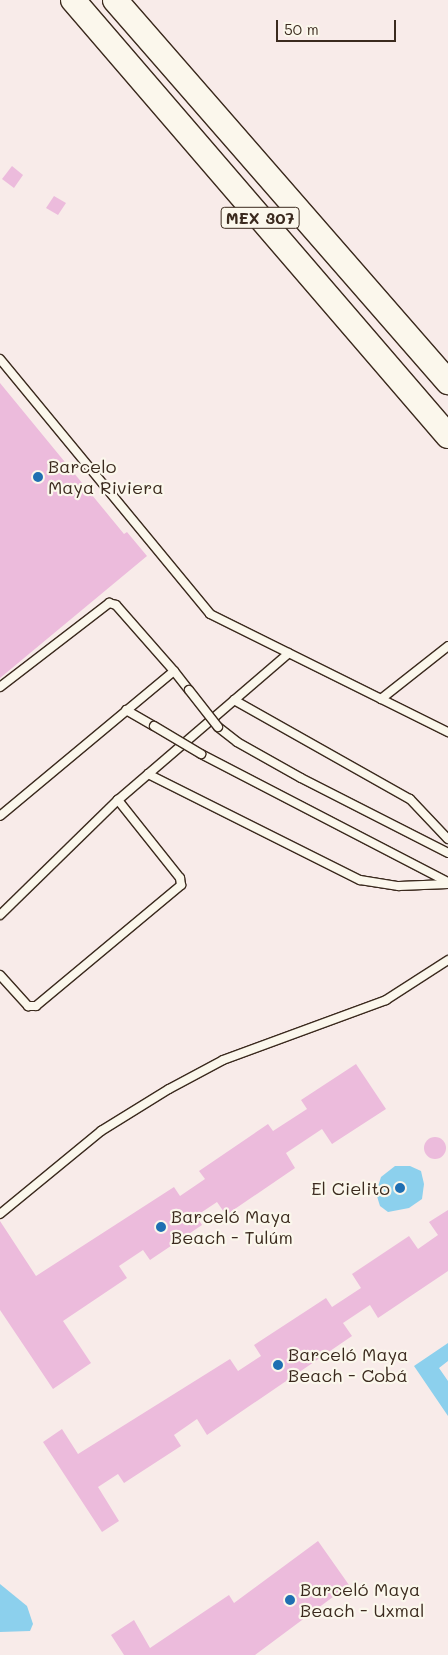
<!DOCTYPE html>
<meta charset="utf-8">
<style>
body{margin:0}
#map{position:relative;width:448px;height:1655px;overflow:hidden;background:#f8ebe9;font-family:Mali,sans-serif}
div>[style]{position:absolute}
.water>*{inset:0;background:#8cd0ed}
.building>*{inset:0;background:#ecbbdc}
.round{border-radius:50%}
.roads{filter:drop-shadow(1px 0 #3b2a1e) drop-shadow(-1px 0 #3b2a1e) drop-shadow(0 1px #3b2a1e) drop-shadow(0 -1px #3b2a1e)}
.service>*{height:8px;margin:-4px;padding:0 4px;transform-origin:4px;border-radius:4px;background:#fbf7ec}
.trunk>*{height:24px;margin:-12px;padding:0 12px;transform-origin:12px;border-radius:12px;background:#fbf7ec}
.bridges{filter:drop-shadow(1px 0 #3b2a1e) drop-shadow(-1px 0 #3b2a1e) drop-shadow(0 1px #3b2a1e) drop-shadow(0 -1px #3b2a1e)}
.service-bridge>*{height:8px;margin:-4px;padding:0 4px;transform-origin:4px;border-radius:4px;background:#fbf7ec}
.dots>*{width:14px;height:14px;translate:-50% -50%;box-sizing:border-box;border:2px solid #fbf7ec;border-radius:50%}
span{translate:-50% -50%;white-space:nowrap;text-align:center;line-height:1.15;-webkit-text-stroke:4.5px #fbf7ec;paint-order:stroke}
.shield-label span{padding:1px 4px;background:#fbf7ec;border:1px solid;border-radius:4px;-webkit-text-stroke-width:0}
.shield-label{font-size:16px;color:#3b2a1e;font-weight:700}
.poi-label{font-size:18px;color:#3b2a1e}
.left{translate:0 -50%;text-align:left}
.right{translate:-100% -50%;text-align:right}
.scale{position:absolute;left:276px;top:20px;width:120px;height:22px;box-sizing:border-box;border:2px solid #3b2a1e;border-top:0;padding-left:6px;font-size:15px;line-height:18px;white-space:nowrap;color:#3b2a1e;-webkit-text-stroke:4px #fbf7ec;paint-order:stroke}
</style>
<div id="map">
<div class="water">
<i style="clip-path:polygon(395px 1166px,410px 1166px,421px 1171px,424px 1184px,422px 1199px,409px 1208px,388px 1212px,380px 1206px,376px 1193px,381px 1177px)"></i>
<i style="clip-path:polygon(448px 1343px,448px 1361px,439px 1368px,448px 1381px,448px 1416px,414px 1366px)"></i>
<i style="clip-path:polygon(0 1584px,27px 1606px,33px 1624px,30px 1631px,0 1632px)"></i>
</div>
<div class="building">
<i style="clip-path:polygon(12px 166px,23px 175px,14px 188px,2px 179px)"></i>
<i style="clip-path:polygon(54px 196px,66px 203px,58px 215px,46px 208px)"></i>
<i style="clip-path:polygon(0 383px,124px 534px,127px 532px,147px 556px,0 678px)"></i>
<i style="clip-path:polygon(356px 1064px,386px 1109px,332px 1144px,322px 1129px,286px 1153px,295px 1168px,226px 1215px,217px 1202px,196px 1216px,202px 1225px,150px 1260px,143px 1250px,119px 1266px,127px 1278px,63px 1321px,91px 1363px,53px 1389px,0 1310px,0 1221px,36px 1276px,174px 1187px,180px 1196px,205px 1179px,199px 1171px,268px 1124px,273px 1131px,307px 1109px,301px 1100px)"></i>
<i class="round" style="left:424px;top:1137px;width:22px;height:22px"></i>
<i style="clip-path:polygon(448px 1210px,448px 1271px,378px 1318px,370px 1305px,343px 1323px,352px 1336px,207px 1435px,197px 1419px,174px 1435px,181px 1446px,124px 1483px,118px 1474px,98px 1487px,119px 1521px,102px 1532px,43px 1442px,62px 1429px,78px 1454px,230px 1359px,238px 1371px,261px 1356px,254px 1345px,326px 1298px,332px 1307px,361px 1288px,352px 1274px,409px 1236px,418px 1249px,438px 1235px,429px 1222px)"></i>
<i style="clip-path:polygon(318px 1541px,349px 1585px,255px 1655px,124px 1655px,111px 1635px,134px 1620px,150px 1648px,229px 1595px,234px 1603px)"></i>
</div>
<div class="roads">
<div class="service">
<i style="left:0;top:359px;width:330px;rotate:50.5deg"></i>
<i style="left:210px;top:614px;width:266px;rotate:26.4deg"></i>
<i style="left:174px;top:671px;width:24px;rotate:52deg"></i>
<i style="left:0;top:687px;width:138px;rotate:-37.6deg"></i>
<i style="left:109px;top:603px;width:7px;rotate:16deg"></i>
<i style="left:116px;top:605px;width:88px;rotate:48.7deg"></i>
<i style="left:174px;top:671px;width:226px;rotate:140.2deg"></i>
<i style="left:381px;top:699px;width:85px;rotate:-38.3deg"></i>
<i style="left:234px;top:700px;width:202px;rotate:29.4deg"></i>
<i style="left:410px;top:799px;width:55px;rotate:46.5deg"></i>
<i style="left:126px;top:710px;width:32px;rotate:30deg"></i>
<i style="left:218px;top:727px;width:24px;rotate:38deg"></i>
<i style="left:237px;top:742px;width:73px;rotate:29.4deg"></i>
<i style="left:301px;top:778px;width:165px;rotate:27deg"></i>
<i style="left:201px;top:754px;width:278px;rotate:27.4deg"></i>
<i style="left:148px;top:774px;width:237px;rotate:26.6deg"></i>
<i style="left:360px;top:880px;width:39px;rotate:9deg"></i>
<i style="left:399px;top:886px;width:49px;rotate:-2.3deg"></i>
<i style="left:0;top:915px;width:165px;rotate:-44.3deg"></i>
<i style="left:118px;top:800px;width:225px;rotate:-40.7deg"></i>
<i style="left:0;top:975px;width:42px;rotate:47.9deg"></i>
<i style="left:28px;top:1006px;width:8px"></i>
<i style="left:36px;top:1006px;width:189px;rotate:-39.8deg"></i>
<i style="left:181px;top:885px;width:7px;rotate:-98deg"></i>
<i style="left:180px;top:878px;width:100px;rotate:-128.5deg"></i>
<i style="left:0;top:1214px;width:131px;rotate:-39.4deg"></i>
<i style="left:101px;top:1131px;width:80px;rotate:-31.7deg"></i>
<i style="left:169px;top:1089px;width:61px;rotate:-28.2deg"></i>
<i style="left:223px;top:1060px;width:174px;rotate:-20.2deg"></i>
<i style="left:386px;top:1000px;width:74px;rotate:-32.8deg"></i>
</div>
<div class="trunk">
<i style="left:73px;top:0;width:575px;rotate:49.3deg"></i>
<i style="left:115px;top:0;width:507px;rotate:48.92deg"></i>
</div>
</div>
<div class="bridges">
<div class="service-bridge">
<i style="left:189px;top:690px;width:47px;rotate:51.9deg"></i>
<i style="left:154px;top:726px;width:55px;rotate:30.8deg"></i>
</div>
</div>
<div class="dots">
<i style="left:38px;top:477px;background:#1f6fb2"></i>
<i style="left:400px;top:1188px;background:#1f6fb2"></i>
<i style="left:161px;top:1227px;background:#1f6fb2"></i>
<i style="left:278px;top:1365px;background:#1f6fb2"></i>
<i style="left:290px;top:1600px;background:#1f6fb2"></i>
</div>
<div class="shield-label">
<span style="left:260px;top:218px">MEX 307</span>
</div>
<div class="poi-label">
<span class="left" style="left:48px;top:477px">Barcelo<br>Maya Riviera</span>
<span class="right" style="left:390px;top:1188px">El Cielito</span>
<span class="left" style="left:171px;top:1227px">Barceló Maya<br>Beach - Tulúm</span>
<span class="left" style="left:288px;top:1365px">Barceló Maya<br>Beach - Cobá</span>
<span class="left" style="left:300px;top:1600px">Barceló Maya<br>Beach - Uxmal</span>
</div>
<div class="scale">50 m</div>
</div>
